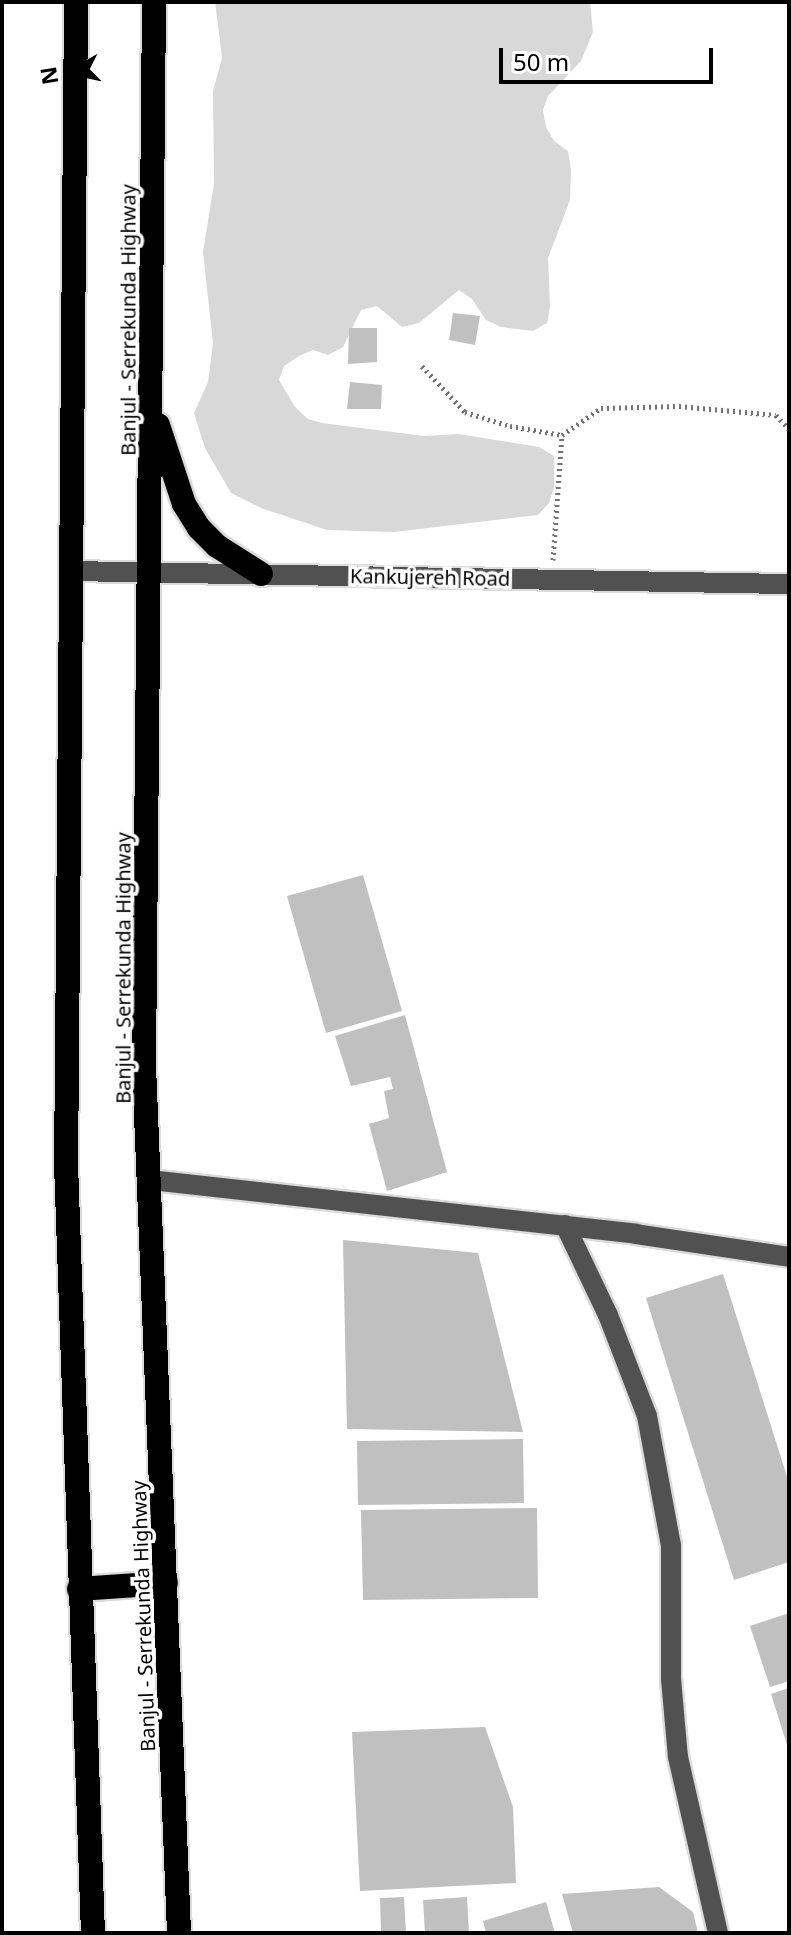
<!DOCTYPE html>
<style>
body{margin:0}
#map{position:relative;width:791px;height:1935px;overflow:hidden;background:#fff;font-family:"Noto Sans",sans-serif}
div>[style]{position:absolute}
.green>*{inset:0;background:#d8d8d8}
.building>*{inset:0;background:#c0c0c0}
.path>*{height:5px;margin-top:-2.5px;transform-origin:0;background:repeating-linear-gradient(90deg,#737373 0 2px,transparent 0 6px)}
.roads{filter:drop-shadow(2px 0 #dbdbdb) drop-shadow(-2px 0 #dbdbdb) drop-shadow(0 2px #dbdbdb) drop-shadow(0 -2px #dbdbdb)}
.minor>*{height:20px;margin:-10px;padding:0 10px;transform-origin:10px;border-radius:10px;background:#515151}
.highway>*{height:24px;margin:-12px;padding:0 12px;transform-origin:12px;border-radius:12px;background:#000}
span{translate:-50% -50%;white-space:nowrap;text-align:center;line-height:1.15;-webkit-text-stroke:7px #fff;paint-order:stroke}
.street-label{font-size:20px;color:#000}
.frame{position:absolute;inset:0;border:4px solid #000;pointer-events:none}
.north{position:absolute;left:32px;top:32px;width:80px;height:80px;-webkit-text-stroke:6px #fff;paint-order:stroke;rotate:261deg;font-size:22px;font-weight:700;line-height:32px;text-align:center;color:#000}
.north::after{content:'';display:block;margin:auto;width:28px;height:36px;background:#000;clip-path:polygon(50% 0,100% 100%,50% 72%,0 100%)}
.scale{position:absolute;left:499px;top:48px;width:214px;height:36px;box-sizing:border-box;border:4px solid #000;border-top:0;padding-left:10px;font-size:24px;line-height:28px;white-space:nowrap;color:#000;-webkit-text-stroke:6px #fff;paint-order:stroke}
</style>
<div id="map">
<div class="green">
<i style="clip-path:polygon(215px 2px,590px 2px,593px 32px,581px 61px,548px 96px,543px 110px,546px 127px,554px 141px,568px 151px,571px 170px,570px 200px,548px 258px,550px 307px,547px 323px,533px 331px,501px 327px,486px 320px,472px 299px,459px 290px,419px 323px,402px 327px,377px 306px,361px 310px,343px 347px,328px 355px,313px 350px,299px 356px,284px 366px,279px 380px,295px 407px,308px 419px,322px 423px,424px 436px,458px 434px,539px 447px,554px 456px,554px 488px,549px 503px,538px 515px,394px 532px,327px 530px,261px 508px,231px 493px,205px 448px,194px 413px,208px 382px,213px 343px,203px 252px,214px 184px,213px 91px,222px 58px)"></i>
</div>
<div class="building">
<i style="clip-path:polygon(453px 313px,480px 316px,475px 345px,449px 340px)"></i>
<i style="clip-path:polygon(349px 328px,377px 328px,377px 362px,348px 364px)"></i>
<i style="clip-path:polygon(350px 382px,382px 385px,381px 409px,347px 409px)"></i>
<i style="clip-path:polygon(363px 875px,402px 1011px,326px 1033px,287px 896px)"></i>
<i style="clip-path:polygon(405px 1015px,447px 1172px,387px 1191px,369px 1124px,389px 1118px,384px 1091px,393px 1089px,390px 1077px,351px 1086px,335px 1036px)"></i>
<i style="clip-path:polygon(343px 1240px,478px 1253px,523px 1432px,347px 1429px)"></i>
<i style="clip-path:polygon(723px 1274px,789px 1483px,789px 1562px,734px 1580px,646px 1298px)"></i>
<i style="clip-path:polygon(523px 1439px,524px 1503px,358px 1505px,357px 1441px)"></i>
<i style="clip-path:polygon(537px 1508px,538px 1598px,363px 1600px,361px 1510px)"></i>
<i style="clip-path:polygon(789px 1613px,789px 1681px,770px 1687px,750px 1626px)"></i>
<i style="clip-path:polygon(789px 1688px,789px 1748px,788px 1748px,771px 1694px)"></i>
<i style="clip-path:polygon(485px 1727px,513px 1807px,516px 1883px,360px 1891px,352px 1732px)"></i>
<i style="clip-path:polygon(659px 1887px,693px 1912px,698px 1933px,573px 1933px,562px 1894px)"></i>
<i style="clip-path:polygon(404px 1897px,406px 1933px,381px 1933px,380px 1898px)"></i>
<i style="clip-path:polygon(467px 1897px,469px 1933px,425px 1933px,423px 1900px)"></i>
<i style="clip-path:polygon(546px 1902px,555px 1933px,486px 1933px,483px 1921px)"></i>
</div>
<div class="path">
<i style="left:422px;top:366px;width:63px;rotate:46.9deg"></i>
<i style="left:465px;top:412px;width:47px;rotate:17.3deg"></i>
<i style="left:510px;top:426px;width:53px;rotate:9.8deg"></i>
<i style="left:553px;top:560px;width:125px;rotate:-85.9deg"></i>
<i style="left:562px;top:435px;width:47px;rotate:-34.7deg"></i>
<i style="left:601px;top:408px;width:78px;rotate:-1.5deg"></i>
<i style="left:679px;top:406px;width:97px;rotate:5.3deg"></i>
<i style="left:776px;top:415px;width:19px;rotate:47deg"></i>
</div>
<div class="roads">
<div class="minor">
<i style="left:70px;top:571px;width:719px;rotate:1.04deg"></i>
<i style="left:150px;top:1180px;width:489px;rotate:6.3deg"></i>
<i style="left:636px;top:1234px;width:155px;rotate:8.5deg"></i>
<i style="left:565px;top:1225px;width:100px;rotate:64.5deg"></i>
<i style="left:608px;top:1315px;width:108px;rotate:68.9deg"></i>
<i style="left:647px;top:1416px;width:131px;rotate:79.5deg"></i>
<i style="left:671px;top:1545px;width:134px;rotate:90deg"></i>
<i style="left:671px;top:1679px;width:78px;rotate:84.9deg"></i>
<i style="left:678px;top:1757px;width:180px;rotate:77.2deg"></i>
</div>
<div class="highway">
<i style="left:76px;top:2px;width:1162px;rotate:90.49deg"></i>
<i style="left:66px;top:1164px;width:769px;rotate:87.99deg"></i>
<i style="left:154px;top:2px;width:1063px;rotate:90.54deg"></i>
<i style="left:144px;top:1065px;width:869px;rotate:87.69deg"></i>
<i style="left:158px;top:425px;width:83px;rotate:71.8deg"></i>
<i style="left:184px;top:504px;width:28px;rotate:58deg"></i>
<i style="left:199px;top:528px;width:25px;rotate:45deg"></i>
<i style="left:217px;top:546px;width:52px;rotate:32.5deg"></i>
<i style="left:79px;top:1589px;width:87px;rotate:-3.9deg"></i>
</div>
</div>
<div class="street-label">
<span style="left:128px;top:320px;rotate:-90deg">Banjul - Serrekunda Highway</span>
<span style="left:430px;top:577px;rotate:1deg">Kankujereh Road</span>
<span style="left:123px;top:968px;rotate:-90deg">Banjul - Serrekunda Highway</span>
<span style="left:143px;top:1616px;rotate:-92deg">Banjul - Serrekunda Highway</span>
</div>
<div class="frame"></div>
<div class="north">N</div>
<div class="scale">50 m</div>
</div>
